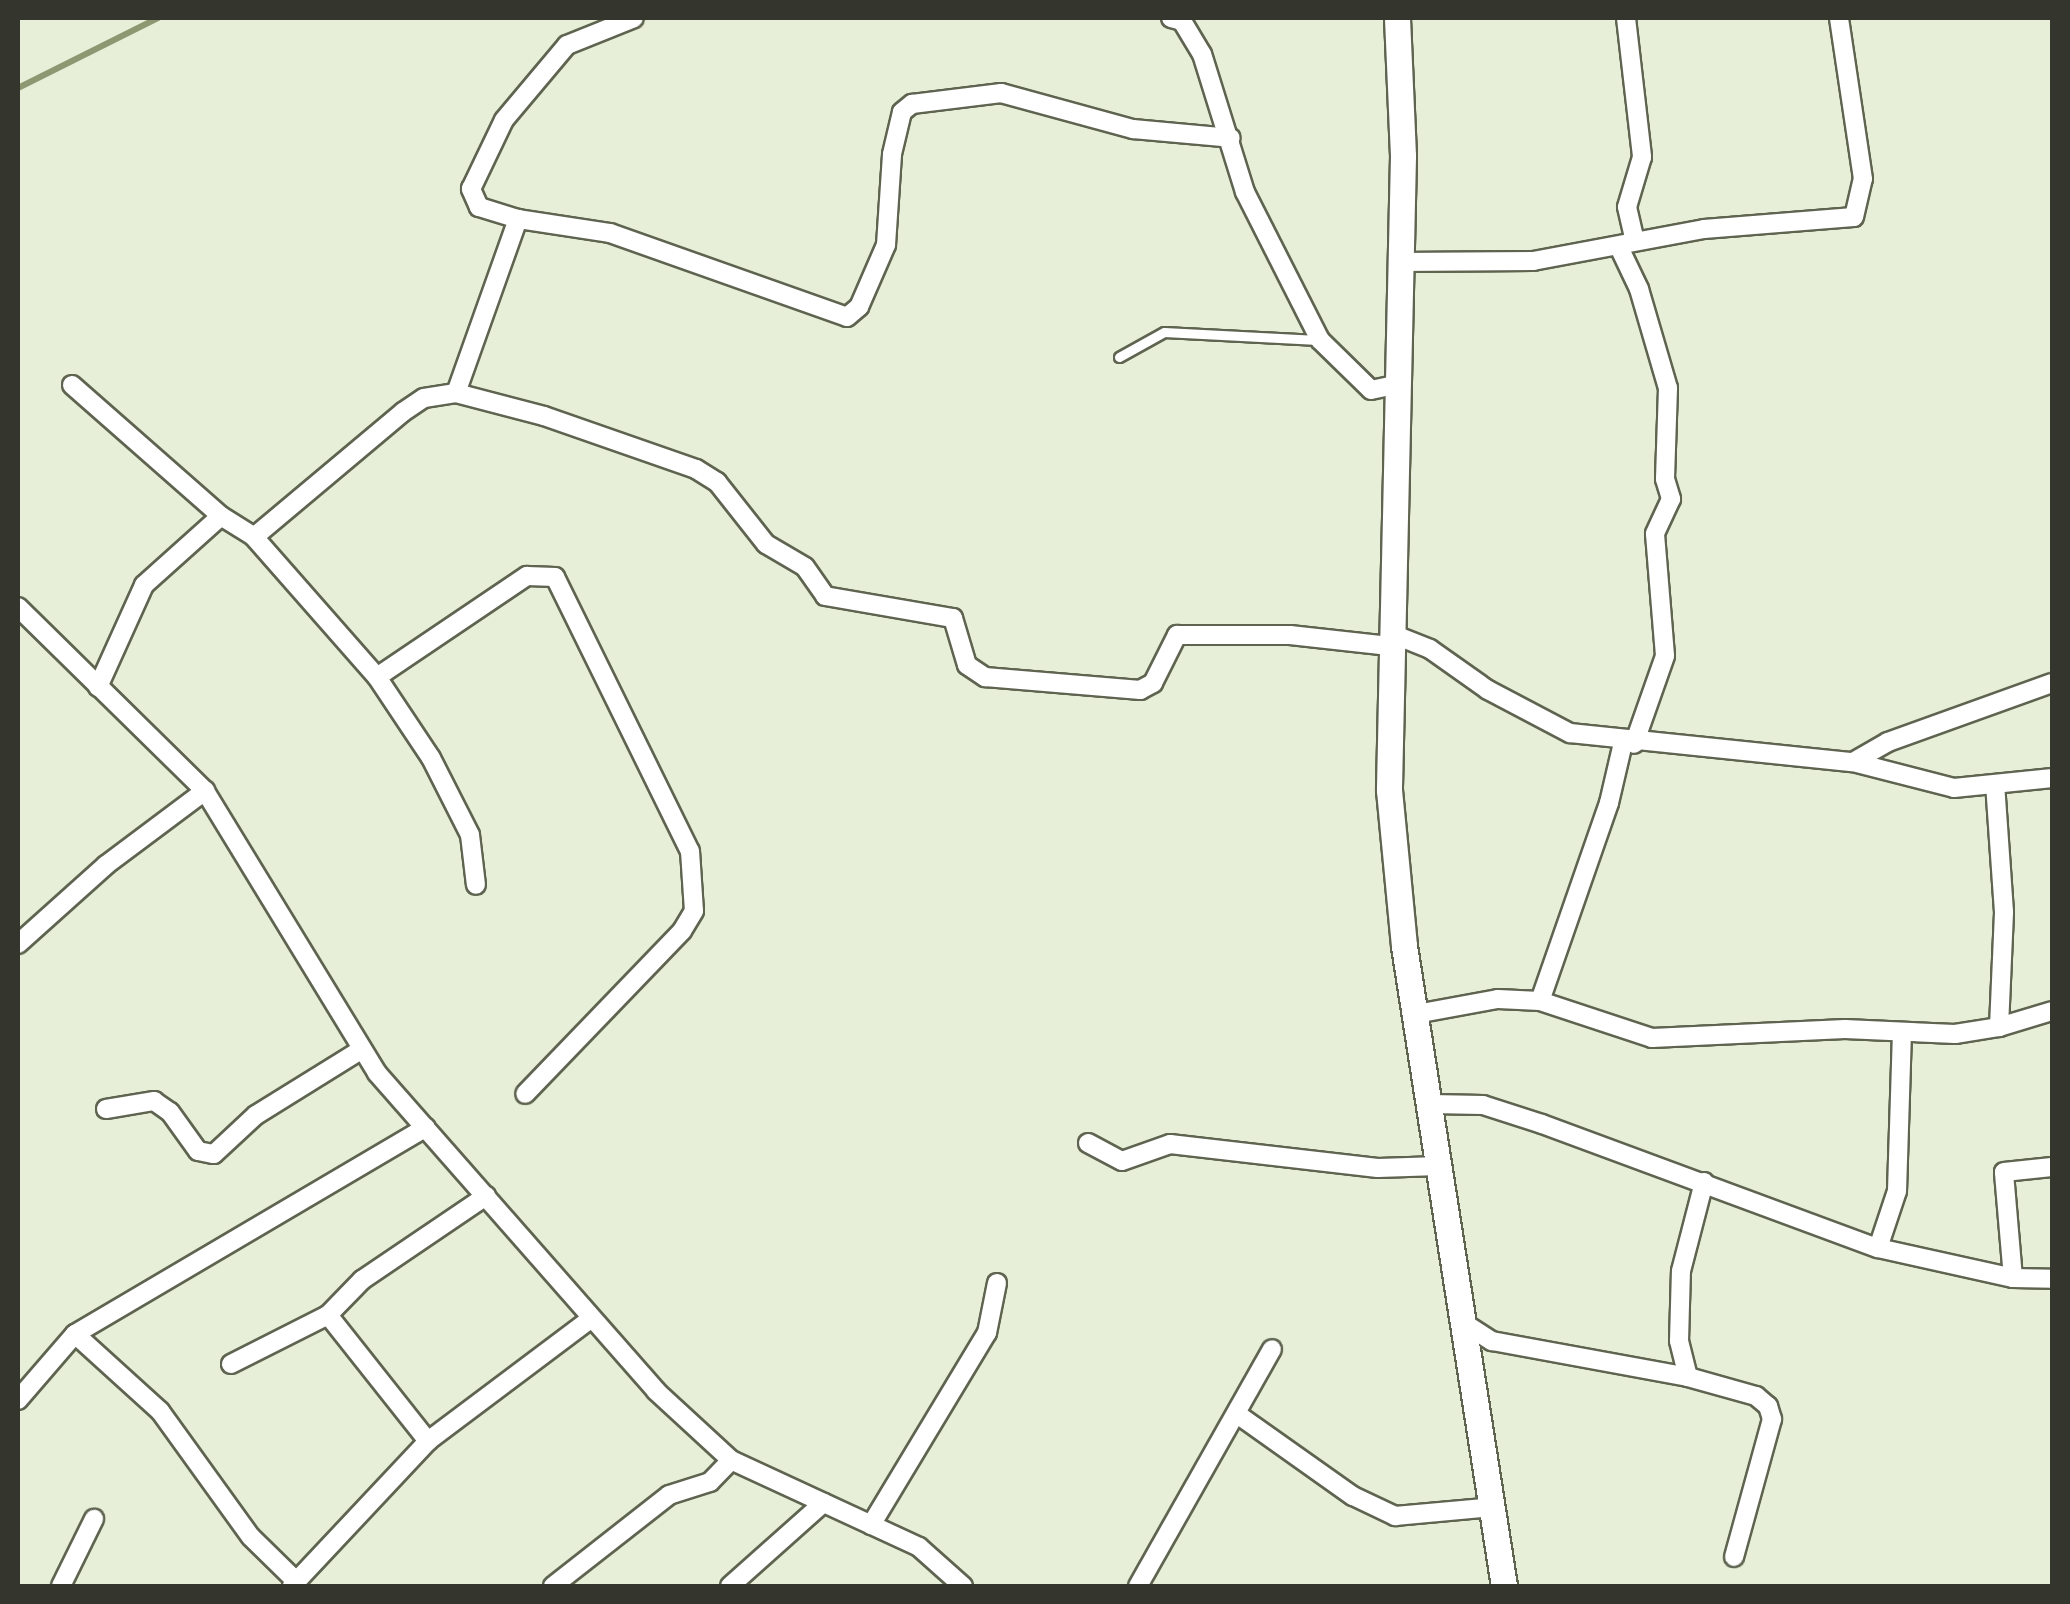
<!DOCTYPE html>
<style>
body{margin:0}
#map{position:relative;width:2070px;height:1604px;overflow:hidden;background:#e8efd8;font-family:Karla,sans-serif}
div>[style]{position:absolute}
.stream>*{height:6px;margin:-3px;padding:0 3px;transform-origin:3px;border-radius:3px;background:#8d9872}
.roads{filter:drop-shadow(2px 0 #5e6450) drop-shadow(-2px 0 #5e6450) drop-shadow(0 2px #5e6450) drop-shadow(0 -2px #5e6450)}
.service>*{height:9px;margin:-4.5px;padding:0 4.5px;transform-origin:4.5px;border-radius:4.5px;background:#fff}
.minor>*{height:18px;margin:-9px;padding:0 9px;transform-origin:9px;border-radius:9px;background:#fff}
.secondary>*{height:25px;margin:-12.5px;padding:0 12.5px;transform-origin:12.5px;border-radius:12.5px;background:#fff}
span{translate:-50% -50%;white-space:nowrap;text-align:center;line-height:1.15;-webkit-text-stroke:10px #fff;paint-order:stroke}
.frame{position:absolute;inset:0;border:20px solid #34362d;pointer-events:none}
</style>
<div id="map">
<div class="stream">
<i style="left:18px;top:88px;width:157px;rotate:-26.6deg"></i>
</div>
<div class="roads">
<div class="service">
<i style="left:1119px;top:357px;width:51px;rotate:-29.1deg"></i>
<i style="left:1164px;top:332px;width:154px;rotate:3deg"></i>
</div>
<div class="minor">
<i style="left:1171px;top:18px;width:11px;rotate:15deg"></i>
<i style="left:1182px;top:21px;width:39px;rotate:59deg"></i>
<i style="left:1202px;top:54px;width:145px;rotate:72.7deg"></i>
<i style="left:1245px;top:192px;width:166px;rotate:63.1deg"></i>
<i style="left:1320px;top:340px;width:71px;rotate:44.4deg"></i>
<i style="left:1371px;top:390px;width:24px;rotate:-12deg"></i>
<i style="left:1626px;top:18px;width:140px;rotate:83.4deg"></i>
<i style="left:1642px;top:157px;width:52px;rotate:106.7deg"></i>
<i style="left:1627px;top:207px;width:35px;rotate:77deg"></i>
<i style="left:518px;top:219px;width:41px;rotate:-162.9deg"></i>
<i style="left:479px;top:207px;width:20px;rotate:-114deg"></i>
<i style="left:471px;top:189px;width:76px;rotate:-64.4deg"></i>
<i style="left:504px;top:120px;width:98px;rotate:-50deg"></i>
<i style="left:567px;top:45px;width:72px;rotate:-21.9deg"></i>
<i style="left:1619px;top:247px;width:47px;rotate:64.5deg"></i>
<i style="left:1639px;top:289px;width:103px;rotate:73.7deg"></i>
<i style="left:1668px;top:388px;width:91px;rotate:91.9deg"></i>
<i style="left:1665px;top:479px;width:21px;rotate:73deg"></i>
<i style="left:1671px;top:499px;width:38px;rotate:115deg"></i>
<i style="left:1655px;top:534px;width:122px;rotate:85.3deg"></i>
<i style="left:1665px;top:656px;width:93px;rotate:109.4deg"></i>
<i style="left:1399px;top:262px;width:134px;rotate:-0.4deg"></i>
<i style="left:1533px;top:261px;width:174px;rotate:-10.6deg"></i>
<i style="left:1704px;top:229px;width:150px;rotate:-4.6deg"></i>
<i style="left:1854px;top:217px;width:39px;rotate:-77deg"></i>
<i style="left:1863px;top:179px;width:163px;rotate:-98.5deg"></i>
<i style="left:72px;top:385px;width:198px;rotate:41.3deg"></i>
<i style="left:221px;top:516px;width:39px;rotate:32deg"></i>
<i style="left:254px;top:537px;width:186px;rotate:48.7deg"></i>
<i style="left:377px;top:677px;width:97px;rotate:56.3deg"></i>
<i style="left:431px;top:758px;width:86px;rotate:63.1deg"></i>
<i style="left:470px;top:835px;width:50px;rotate:83.2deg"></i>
<i style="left:456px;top:393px;width:185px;rotate:-70.4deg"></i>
<i style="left:518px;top:219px;width:93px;rotate:8.7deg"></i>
<i style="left:610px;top:233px;width:251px;rotate:19.5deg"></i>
<i style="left:847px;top:317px;width:16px;rotate:-40deg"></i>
<i style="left:859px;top:307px;width:68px;rotate:-66.5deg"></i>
<i style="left:886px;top:245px;width:91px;rotate:-86.2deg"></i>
<i style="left:892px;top:154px;width:43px;rotate:-76.6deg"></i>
<i style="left:902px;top:112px;width:13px;rotate:-39deg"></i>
<i style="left:912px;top:104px;width:90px;rotate:-7deg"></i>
<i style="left:1001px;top:93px;width:137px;rotate:15.3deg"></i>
<i style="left:1133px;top:129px;width:98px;rotate:5.2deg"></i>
<i style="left:254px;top:537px;width:194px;rotate:-40deg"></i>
<i style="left:403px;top:412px;width:25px;rotate:-34deg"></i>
<i style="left:424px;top:398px;width:32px;rotate:-9deg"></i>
<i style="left:456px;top:393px;width:91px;rotate:14.6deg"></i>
<i style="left:544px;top:416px;width:161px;rotate:19.2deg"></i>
<i style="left:696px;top:469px;width:25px;rotate:32deg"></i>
<i style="left:717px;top:482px;width:79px;rotate:51.7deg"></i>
<i style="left:766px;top:544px;width:45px;rotate:30.5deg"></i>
<i style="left:805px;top:567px;width:35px;rotate:55deg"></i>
<i style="left:825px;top:596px;width:130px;rotate:9.8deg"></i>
<i style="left:953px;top:618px;width:49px;rotate:73.4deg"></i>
<i style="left:967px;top:665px;width:22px;rotate:34deg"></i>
<i style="left:985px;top:677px;width:156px;rotate:4.8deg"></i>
<i style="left:1140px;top:690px;width:15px;rotate:-28deg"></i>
<i style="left:1153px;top:683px;width:54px;rotate:-63.4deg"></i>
<i style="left:1177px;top:635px;width:113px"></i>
<i style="left:1290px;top:635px;width:100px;rotate:6.3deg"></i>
<i style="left:18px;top:607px;width:262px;rotate:44.5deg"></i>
<i style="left:205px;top:791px;width:330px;rotate:58.6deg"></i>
<i style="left:377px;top:1073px;width:423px;rotate:48.7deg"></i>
<i style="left:656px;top:1391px;width:102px;rotate:42.6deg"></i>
<i style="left:731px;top:1460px;width:207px;rotate:24.8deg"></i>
<i style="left:919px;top:1547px;width:59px;rotate:41.6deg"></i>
<i style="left:1390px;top:633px;width:43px;rotate:21.8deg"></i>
<i style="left:1430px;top:649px;width:71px;rotate:35.3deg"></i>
<i style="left:1488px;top:690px;width:93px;rotate:27.7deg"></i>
<i style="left:1570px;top:733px;width:284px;rotate:5.9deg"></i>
<i style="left:1853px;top:762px;width:104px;rotate:14.4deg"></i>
<i style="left:1954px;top:788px;width:99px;rotate:-5.8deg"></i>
<i style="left:377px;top:677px;width:181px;rotate:-34deg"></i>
<i style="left:527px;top:576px;width:28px;rotate:2deg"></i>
<i style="left:555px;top:577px;width:305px;rotate:63.8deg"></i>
<i style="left:690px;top:851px;width:60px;rotate:86.2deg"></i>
<i style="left:694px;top:911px;width:23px;rotate:121deg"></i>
<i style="left:682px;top:931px;width:226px;rotate:133.9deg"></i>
<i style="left:98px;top:687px;width:112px;rotate:-65.7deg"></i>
<i style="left:144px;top:585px;width:103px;rotate:-41.9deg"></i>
<i style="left:1853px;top:762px;width:40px;rotate:-29.7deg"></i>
<i style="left:1888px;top:742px;width:174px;rotate:-19.8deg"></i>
<i style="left:18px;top:944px;width:118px;rotate:-41.9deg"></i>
<i style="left:106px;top:865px;width:124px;rotate:-36.8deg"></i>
<i style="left:1540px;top:1001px;width:118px;rotate:18.3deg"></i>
<i style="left:1652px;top:1038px;width:193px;rotate:-2.7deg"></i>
<i style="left:1845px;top:1029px;width:110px;rotate:2.6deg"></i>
<i style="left:1955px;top:1034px;width:45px;rotate:-9deg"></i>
<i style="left:1999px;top:1027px;width:115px;rotate:-87.5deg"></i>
<i style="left:2004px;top:912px;width:128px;rotate:-94deg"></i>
<i style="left:1416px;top:1014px;width:83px;rotate:-10.4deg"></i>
<i style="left:1498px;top:999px;width:42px;rotate:2.7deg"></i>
<i style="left:1540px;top:1001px;width:210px;rotate:-70.8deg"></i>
<i style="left:1609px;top:803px;width:62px;rotate:-76.9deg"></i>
<i style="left:1999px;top:1027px;width:55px;rotate:-16.8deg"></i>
<i style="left:1431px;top:1104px;width:52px;rotate:1.1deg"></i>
<i style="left:1483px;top:1105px;width:62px;rotate:17.9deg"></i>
<i style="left:1542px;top:1124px;width:358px;rotate:20.3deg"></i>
<i style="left:1878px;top:1248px;width:138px;rotate:12.5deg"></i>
<i style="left:2013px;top:1278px;width:39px;rotate:1deg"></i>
<i style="left:106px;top:1109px;width:49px;rotate:-9.5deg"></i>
<i style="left:154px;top:1101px;width:19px;rotate:35deg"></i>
<i style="left:170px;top:1112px;width:48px;rotate:54.3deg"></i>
<i style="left:198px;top:1151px;width:16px;rotate:11deg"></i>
<i style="left:214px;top:1154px;width:57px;rotate:-42.9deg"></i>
<i style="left:256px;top:1115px;width:123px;rotate:-31.8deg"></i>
<i style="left:1088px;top:1143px;width:38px;rotate:28deg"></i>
<i style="left:1122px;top:1161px;width:51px;rotate:-19.5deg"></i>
<i style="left:1170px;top:1144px;width:209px;rotate:6.6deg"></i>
<i style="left:1378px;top:1168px;width:61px;rotate:-1.9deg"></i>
<i style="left:1878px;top:1248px;width:60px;rotate:-71.6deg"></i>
<i style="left:1897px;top:1191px;width:155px;rotate:-88.2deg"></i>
<i style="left:2013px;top:1278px;width:106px;rotate:-94.9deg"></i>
<i style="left:2004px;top:1172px;width:48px;rotate:-5.9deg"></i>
<i style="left:328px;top:1315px;width:161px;rotate:51.6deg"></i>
<i style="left:1467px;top:1325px;width:30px;rotate:33deg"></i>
<i style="left:1492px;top:1341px;width:199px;rotate:10.4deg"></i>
<i style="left:1688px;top:1377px;width:71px;rotate:15.6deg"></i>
<i style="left:1756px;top:1396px;width:16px;rotate:40deg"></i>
<i style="left:1768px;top:1406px;width:14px;rotate:73deg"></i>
<i style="left:1772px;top:1419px;width:143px;rotate:105.4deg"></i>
<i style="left:75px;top:1334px;width:407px;rotate:-30.5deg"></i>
<i style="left:231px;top:1364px;width:109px;rotate:-26.8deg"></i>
<i style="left:328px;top:1315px;width:49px;rotate:-45.8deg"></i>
<i style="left:362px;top:1280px;width:150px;rotate:-34.1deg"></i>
<i style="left:1688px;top:1377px;width:37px;rotate:-104deg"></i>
<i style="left:1679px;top:1341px;width:70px;rotate:-88.4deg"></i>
<i style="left:1681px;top:1271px;width:92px;rotate:-75.5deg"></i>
<i style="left:18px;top:1400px;width:87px;rotate:-49.2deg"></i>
<i style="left:75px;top:1334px;width:115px;rotate:42.2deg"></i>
<i style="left:160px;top:1411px;width:155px;rotate:54.2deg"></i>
<i style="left:251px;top:1537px;width:64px;rotate:44.4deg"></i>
<i style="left:1237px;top:1414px;width:142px;rotate:35.3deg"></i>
<i style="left:1353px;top:1496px;width:47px;rotate:25.5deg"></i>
<i style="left:1395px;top:1516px;width:98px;rotate:-5.2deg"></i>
<i style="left:871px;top:1525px;width:224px;rotate:-58.9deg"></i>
<i style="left:987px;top:1333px;width:51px;rotate:-78.7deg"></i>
<i style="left:61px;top:1586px;width:75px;rotate:-63.8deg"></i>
<i style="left:292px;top:1586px;width:199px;rotate:-46.8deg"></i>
<i style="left:428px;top:1441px;width:201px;rotate:-36.9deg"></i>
<i style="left:553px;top:1586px;width:147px;rotate:-38.1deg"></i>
<i style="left:669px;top:1495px;width:43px;rotate:-17.6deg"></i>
<i style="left:710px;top:1482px;width:30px;rotate:-46deg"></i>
<i style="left:730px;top:1586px;width:125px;rotate:-41.7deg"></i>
<i style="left:1138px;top:1586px;width:272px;rotate:-60.5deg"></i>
</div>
<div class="secondary">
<i style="left:1397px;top:18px;width:138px;rotate:87.5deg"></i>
<i style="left:1403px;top:156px;width:634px;rotate:91.27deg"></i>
<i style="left:1389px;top:790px;width:157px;rotate:84.5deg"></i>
<i style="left:1404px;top:946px;width:648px;rotate:81.12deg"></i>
</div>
</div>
<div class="frame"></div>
</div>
